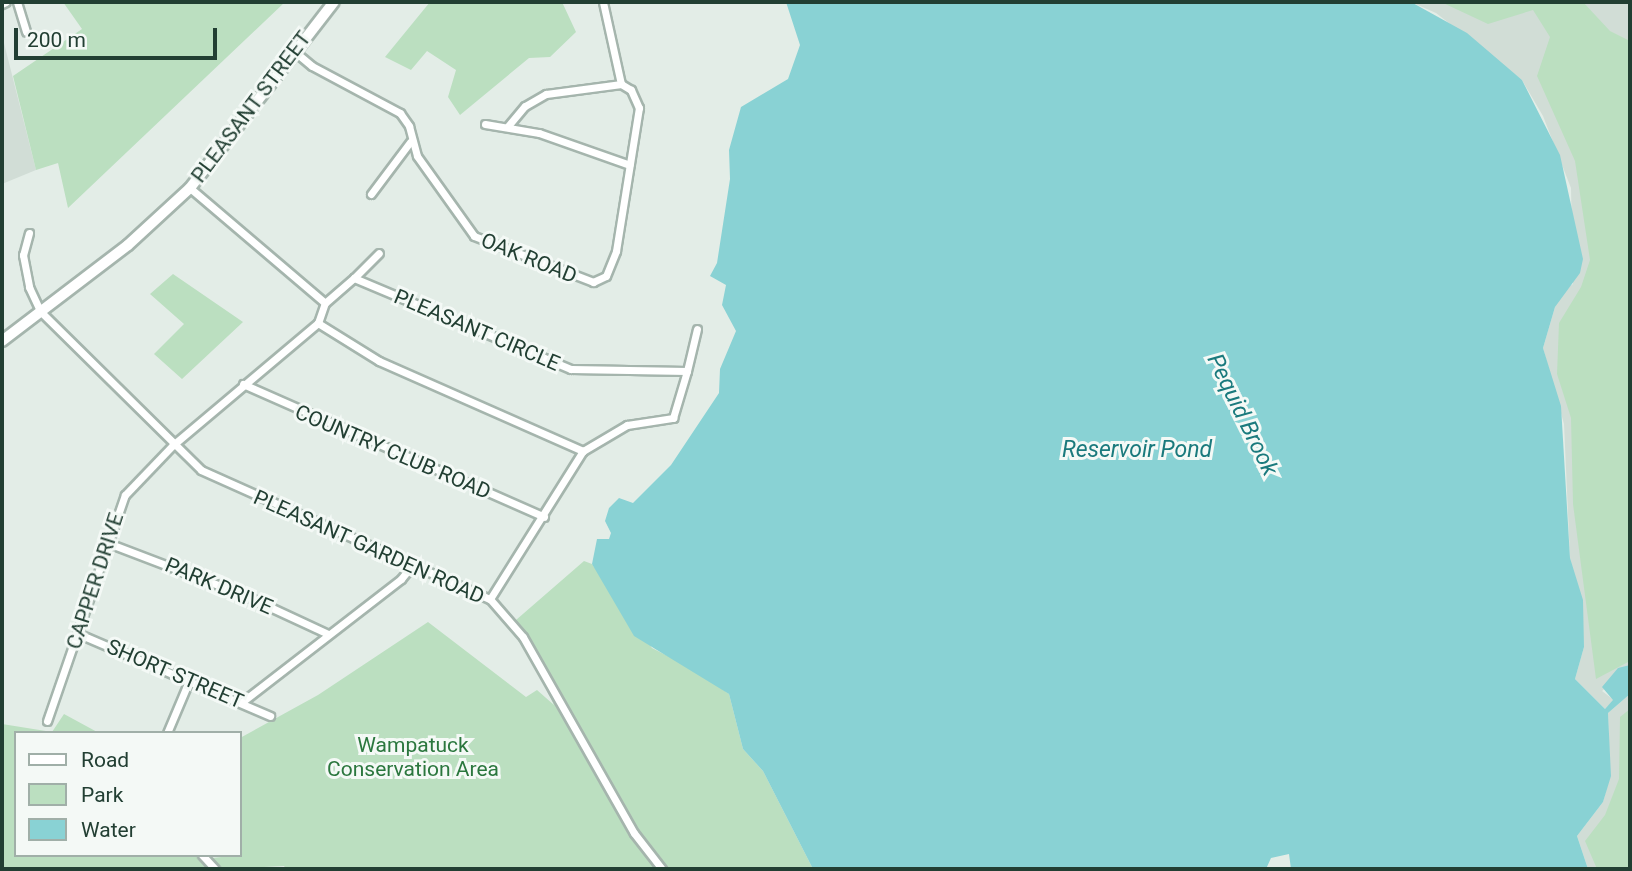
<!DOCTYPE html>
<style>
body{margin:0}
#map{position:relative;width:1632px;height:871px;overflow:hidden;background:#e3ede7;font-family:Roboto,sans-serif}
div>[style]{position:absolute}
.built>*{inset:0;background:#d1ddd6}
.green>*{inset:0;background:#bbdfc0}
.water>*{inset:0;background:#89d2d4}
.roads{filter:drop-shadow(2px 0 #a5b5ad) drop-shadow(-2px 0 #a5b5ad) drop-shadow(0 2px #a5b5ad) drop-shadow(0 -2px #a5b5ad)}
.minor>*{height:7px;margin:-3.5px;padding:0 3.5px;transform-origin:3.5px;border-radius:3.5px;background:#fff}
.secondary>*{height:10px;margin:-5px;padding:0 5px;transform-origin:5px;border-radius:5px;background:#fff}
span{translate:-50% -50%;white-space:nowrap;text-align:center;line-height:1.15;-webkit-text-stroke:6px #f4f9f6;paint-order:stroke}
.street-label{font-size:21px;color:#223f33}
.park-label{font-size:21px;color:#2b773e}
.water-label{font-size:23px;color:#1a7a7d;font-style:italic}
.frame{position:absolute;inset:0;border:4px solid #223f33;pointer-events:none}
.legend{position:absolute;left:14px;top:731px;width:228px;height:126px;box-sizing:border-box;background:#f4f9f6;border:2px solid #a0afa8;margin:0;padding:9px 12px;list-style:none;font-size:21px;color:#223f33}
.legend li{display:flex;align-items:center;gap:14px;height:35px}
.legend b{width:35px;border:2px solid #a0afa8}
.scale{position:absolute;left:14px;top:28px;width:203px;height:32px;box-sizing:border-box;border:4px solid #223f33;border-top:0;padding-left:9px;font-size:21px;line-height:24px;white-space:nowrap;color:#223f33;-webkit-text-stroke:5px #f4f9f6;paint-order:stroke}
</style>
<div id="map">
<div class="built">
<i style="clip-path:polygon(1411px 2px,1630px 2px,1630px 665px,1602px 691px,1614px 700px,1605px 709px,1575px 679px,1584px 647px,1570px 558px,1564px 424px,1543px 348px,1555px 307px,1563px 291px,1573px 284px,1571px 188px,1543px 116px,1522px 80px,1436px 13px)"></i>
<i style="clip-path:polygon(4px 43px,36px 170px,2px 184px,2px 44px)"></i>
<i style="clip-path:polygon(1630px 694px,1630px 869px,1588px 869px,1577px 836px,1603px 802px,1610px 776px,1608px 713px)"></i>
</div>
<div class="green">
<i style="clip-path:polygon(63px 2px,285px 2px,68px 208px,58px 163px,36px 170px,13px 76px,82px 29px)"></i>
<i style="clip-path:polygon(430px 2px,562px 2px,576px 32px,550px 57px,529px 58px,460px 115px,448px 97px,456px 70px,427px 51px,411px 70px,385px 57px)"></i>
<i style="clip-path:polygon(1441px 2px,1583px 2px,1610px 31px,1630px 41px,1630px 661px,1596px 679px,1573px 504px,1571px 418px,1557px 374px,1559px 323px,1581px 287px,1590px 260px,1575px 161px,1537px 76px,1550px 37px,1533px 10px,1488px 24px)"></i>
<i style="clip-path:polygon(173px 274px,243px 322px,182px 379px,154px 354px,184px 324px,150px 294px)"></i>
<i style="clip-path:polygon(584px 561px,592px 564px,652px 648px,697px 671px,729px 694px,743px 749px,763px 771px,813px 869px,286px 869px,284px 866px,222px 869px,212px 858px,240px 855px,240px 738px,318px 695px,428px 622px,526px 697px,537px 690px,554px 705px,547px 691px,554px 682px,516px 620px)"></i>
<i style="clip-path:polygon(1630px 709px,1630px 869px,1597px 869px,1585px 841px,1605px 815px,1619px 779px,1620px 717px)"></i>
<i style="clip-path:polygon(64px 714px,99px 733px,16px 733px,16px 855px,202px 855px,215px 869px,2px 868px,2px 724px,52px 732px)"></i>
</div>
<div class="water">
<i style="clip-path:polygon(786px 2px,1411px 2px,1467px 33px,1522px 80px,1560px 155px,1583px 259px,1580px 273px,1555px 307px,1543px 348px,1561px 406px,1570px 558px,1583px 600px,1584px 647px,1575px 679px,1605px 709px,1613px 700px,1602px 687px,1618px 668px,1630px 665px,1630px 694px,1608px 713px,1611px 776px,1603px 802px,1577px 836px,1588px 869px,1291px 869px,1289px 854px,1271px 858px,1266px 869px,813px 869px,763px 771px,743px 749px,729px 694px,634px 636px,592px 564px,597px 539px,609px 539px,611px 533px,605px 521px,609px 508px,619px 498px,633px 503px,671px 465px,719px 393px,720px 369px,736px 331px,722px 305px,726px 285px,710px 276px,717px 263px,730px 179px,729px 150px,741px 107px,788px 79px,800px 45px)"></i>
</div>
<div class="roads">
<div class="minor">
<i style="left:17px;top:2px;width:31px;rotate:73deg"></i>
<i style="left:2px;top:4px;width:4px;rotate:-27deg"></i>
<i style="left:294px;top:51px;width:23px;rotate:40deg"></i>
<i style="left:312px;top:66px;width:100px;rotate:28.1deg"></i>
<i style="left:400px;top:113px;width:16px;rotate:55deg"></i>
<i style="left:409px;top:126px;width:31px;rotate:75deg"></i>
<i style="left:417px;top:156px;width:98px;rotate:54.5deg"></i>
<i style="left:474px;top:236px;width:128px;rotate:21.1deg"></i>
<i style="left:593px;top:282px;width:14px;rotate:-25deg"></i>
<i style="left:606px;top:276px;width:27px;rotate:-68deg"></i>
<i style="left:616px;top:251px;width:145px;rotate:-80.9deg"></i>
<i style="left:639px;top:108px;width:20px;rotate:-114deg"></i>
<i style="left:631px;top:90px;width:12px;rotate:-149deg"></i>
<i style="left:621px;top:84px;width:84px;rotate:-102.4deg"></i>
<i style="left:485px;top:124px;width:55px;rotate:9.5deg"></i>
<i style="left:539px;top:133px;width:96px;rotate:19.4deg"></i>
<i style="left:508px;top:126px;width:26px;rotate:-50deg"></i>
<i style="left:525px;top:106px;width:24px;rotate:-30deg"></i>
<i style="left:546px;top:94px;width:76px;rotate:-7.6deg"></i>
<i style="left:190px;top:188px;width:177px;rotate:40.4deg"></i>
<i style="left:371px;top:194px;width:65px;rotate:-53.1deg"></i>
<i style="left:29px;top:233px;width:23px;rotate:105deg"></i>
<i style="left:23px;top:255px;width:33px;rotate:79deg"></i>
<i style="left:29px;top:287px;width:26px;rotate:65deg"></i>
<i style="left:40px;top:311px;width:226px;rotate:44.6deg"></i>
<i style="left:201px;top:470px;width:316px;rotate:24.1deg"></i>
<i style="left:490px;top:599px;width:50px;rotate:49deg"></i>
<i style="left:523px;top:637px;width:225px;rotate:60.5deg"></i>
<i style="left:634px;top:833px;width:46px;rotate:52.1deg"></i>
<i style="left:354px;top:278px;width:35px;rotate:-45deg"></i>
<i style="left:243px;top:384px;width:329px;rotate:23.8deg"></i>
<i style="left:583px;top:451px;width:223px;rotate:-156.2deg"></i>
<i style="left:379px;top:361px;width:72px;rotate:-148.1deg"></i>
<i style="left:318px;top:323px;width:21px;rotate:-71deg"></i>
<i style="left:325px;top:303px;width:38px;rotate:-41deg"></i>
<i style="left:354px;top:278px;width:235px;rotate:22.8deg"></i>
<i style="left:571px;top:369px;width:116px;rotate:1deg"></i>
<i style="left:687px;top:371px;width:43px;rotate:-76.6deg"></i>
<i style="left:108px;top:543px;width:146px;rotate:20.9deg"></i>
<i style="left:244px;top:595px;width:93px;rotate:24.9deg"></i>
<i style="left:490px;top:599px;width:175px;rotate:-57.9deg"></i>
<i style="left:583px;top:451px;width:51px;rotate:-30.6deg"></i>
<i style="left:627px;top:425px;width:47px;rotate:-8.7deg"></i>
<i style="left:673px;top:418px;width:49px;rotate:-73.4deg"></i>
<i style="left:79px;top:634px;width:208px;rotate:23.2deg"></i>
<i style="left:242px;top:702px;width:201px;rotate:-37.7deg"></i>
<i style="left:401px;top:579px;width:19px;rotate:-51deg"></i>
<i style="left:47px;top:721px;width:239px;rotate:-71deg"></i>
<i style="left:125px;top:495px;width:69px;rotate:-46.2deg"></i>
<i style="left:173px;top:445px;width:189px;rotate:-40.1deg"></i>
<i style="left:167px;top:733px;width:56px;rotate:-67.1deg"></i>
<i style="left:202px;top:855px;width:19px;rotate:47deg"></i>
</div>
<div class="secondary">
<i style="left:2px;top:341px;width:158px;rotate:-37.3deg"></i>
<i style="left:128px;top:245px;width:84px;rotate:-42.6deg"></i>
<i style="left:190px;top:188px;width:235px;rotate:-52.3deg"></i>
</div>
</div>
<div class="street-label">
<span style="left:251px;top:107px;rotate:-53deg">PLEASANT STREET</span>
<span style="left:529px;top:258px;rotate:22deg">OAK ROAD</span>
<span style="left:477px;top:330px;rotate:23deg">PLEASANT CIRCLE</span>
<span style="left:393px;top:452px;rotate:23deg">COUNTRY CLUB ROAD</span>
<span style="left:369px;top:547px;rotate:24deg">PLEASANT GARDEN ROAD</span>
<span style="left:95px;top:581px;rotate:-72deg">CAPPER DRIVE</span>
<span style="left:219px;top:586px;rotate:23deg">PARK DRIVE</span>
<span style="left:175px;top:674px;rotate:23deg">SHORT STREET</span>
</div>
<div class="park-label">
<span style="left:413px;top:757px">Wampatuck<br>Conservation Area</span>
</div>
<div class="water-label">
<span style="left:1242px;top:415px;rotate:64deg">Pequid Brook</span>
<span style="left:1137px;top:450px">Reservoir Pond</span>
</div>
<div class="frame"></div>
<ul class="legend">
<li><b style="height:9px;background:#fff"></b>Road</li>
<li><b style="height:19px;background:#bbdfc0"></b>Park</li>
<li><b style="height:19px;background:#89d2d4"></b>Water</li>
</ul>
<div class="scale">200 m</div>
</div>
